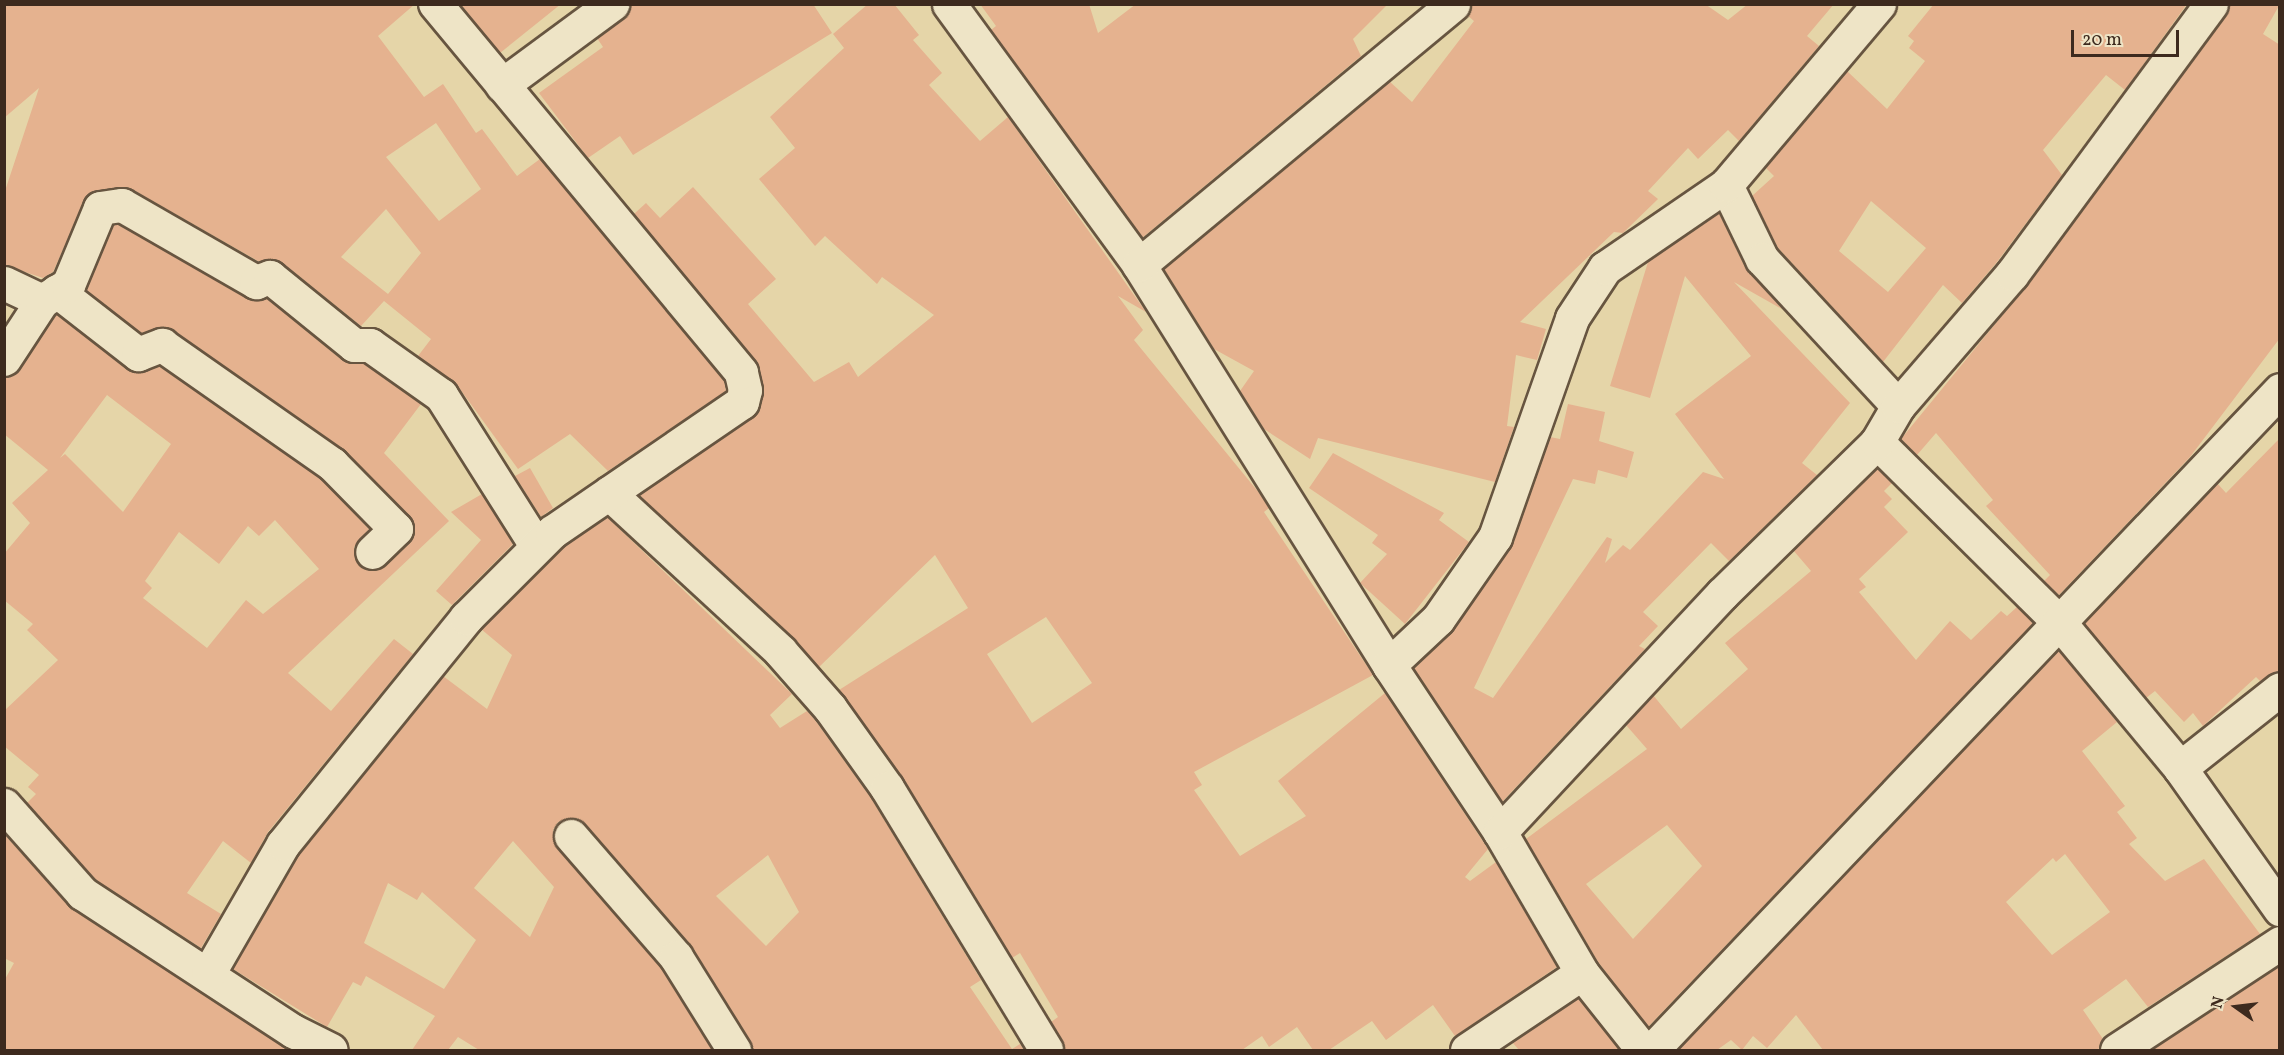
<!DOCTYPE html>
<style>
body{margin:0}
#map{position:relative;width:2284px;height:1055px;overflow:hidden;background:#e5d5a8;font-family:Vollkorn,serif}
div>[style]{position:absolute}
.building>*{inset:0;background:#e5b28f}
.roads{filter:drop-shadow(2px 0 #675540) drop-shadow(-2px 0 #675540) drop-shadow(0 2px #675540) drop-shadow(0 -2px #675540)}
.minor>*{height:33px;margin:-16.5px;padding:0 16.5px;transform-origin:16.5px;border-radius:16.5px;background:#eee4c6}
span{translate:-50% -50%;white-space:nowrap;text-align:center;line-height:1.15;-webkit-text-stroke:4.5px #eee4c6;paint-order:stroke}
.frame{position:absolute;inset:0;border:6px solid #3d2a1e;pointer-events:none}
.north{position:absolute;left:2206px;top:977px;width:60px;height:60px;-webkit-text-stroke:4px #eee4c6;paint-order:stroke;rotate:284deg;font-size:16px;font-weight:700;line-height:24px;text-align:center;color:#3d2a1e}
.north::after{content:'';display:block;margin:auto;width:21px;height:27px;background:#3d2a1e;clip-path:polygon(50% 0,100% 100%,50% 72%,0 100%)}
.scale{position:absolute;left:2071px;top:30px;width:108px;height:27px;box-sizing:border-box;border:3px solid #3d2a1e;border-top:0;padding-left:8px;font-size:18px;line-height:21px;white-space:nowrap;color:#3d2a1e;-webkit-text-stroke:4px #eee4c6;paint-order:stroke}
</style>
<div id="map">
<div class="building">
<i style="clip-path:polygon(evenodd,4px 4px,415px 4px,378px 36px,424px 97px,443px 84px,476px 133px,482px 129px,517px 176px,540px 159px,724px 381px,726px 391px,608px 471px,570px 434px,518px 469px,457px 385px,418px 356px,431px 339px,384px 301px,361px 326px,281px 262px,258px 261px,131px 189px,88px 194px,53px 272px,43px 278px,4px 265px,4px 194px,39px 88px,4px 118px,4px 4px,436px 123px,481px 189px,439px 221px,386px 157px,436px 123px,4px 4px,386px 209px,421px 253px,388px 294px,341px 257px,386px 209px)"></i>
<i style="clip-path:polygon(460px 4px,561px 4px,500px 53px)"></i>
<i style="clip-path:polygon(630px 4px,813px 4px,832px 33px,633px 155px,620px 136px,588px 158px,539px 93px,603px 47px,597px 38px,624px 19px)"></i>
<i style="clip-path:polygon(evenodd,868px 4px,894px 4px,919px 35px,913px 40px,942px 73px,929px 85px,980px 141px,1008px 117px,1146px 312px,1118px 296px,1143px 330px,1134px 340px,1260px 494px,1269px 508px,1264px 512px,1373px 675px,1194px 772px,1202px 785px,1194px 790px,1240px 856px,1306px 816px,1278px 781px,1385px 693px,1488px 849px,1465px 877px,1470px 881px,1496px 862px,1557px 967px,1455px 1036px,1433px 1005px,1386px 1040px,1372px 1021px,1329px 1050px,1313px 1050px,1297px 1027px,1269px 1047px,1262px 1036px,1242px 1050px,1065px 1050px,1051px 1022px,1058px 1017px,1020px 953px,1012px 958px,903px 778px,839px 690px,968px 608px,935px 555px,819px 667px,639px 495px,753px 417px,763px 394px,755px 360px,634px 214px,646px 203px,660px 218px,693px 187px,776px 279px,748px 304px,814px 382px,849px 362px,858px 377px,934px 315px,882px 277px,877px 284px,825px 236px,815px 246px,759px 179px,795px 148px,770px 117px,844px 48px,833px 34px,868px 4px,1046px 617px,1092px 683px,1032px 723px,987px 654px,1046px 617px)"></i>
<i style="clip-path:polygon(980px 4px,1089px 4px,1098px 33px,1136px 4px,1388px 4px,1353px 39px,1361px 56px,1142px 238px,991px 30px,996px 26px)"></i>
<i style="clip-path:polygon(1471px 4px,1705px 4px,1728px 20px,1748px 4px,1834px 4px,1807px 36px,1819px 46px,1739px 141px,1728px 130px,1698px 159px,1688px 148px,1648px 191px,1658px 199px,1623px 233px,1614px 232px,1520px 322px,1546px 329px,1537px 360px,1516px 355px,1507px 426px,1514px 427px,1495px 482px,1318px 438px,1310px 459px,1264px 429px,1240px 391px,1254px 371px,1214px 349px,1164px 269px,1389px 81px,1412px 102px,1474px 21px,1467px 15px)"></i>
<i style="clip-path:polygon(evenodd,1934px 4px,2187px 4px,2125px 90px,2106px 75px,2043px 150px,2062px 175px,1997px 262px,1962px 303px,1943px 285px,1883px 362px,1778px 248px,1752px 196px,1774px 176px,1765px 167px,1847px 71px,1887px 109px,1925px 61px,1909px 48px,1914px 41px,1908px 36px,1934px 4px,1871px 201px,1926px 248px,1888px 292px,1839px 251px,1871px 201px)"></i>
<i style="clip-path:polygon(2229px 4px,2280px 4px,2263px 34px,2280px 45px,2280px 338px,2190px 457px,2059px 595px,2044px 581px,2050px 575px,1986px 506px,1993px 500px,1936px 433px,1917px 455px,1901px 439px,2027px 285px)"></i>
<i style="clip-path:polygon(1719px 213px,1745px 267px,1782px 309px,1734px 282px,1850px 403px,1802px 463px,1817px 475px,1729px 561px,1711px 543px,1643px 612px,1658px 626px,1639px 646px,1645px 649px,1502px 802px,1414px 669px,1453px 630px,1511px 547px,1550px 437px,1560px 439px,1568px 404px,1605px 412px,1599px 441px,1634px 452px,1627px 478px,1598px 470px,1595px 484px,1573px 479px,1474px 688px,1493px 698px,1607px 537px,1612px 539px,1605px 563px,1623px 545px,1630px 550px,1703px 472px,1724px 479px,1675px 414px,1751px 356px,1685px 276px,1650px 398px,1610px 386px,1648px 262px)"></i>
<i style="clip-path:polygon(evenodd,118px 224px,247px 298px,266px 298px,342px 360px,364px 364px,421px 404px,384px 453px,449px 521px,288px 673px,331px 711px,394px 639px,413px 654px,268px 832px,251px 863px,223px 841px,187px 893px,221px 914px,201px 948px,94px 879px,27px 803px,36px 794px,28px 787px,39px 775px,4px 746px,4px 711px,58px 660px,27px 630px,33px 624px,4px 600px,4px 554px,30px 523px,12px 503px,48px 470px,4px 434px,4px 377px,20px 369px,56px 314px,127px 369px,136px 373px,159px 366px,320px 478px,369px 529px,354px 547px,358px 564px,366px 570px,385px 566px,409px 542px,414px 525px,343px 449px,173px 330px,141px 333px,86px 290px,113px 225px,118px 224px,107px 395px,171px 444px,123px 512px,65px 454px,60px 458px,107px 395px,118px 224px,275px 520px,319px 569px,263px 614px,246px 600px,207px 648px,143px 598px,152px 588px,145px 581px,179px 532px,219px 564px,248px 526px,259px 536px,275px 520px)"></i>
<i style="clip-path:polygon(2280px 438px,2280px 670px,2260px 681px,2256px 677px,2203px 726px,2193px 713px,2184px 722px,2155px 691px,2146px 698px,2084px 623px,2217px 483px,2226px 493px)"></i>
<i style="clip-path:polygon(1333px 453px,1444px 513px,1439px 520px,1469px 542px,1405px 624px,1360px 583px,1387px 554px,1372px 543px,1378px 535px,1309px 488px)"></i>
<i style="clip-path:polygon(530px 468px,553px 508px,541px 517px,515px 476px)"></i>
<i style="clip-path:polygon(evenodd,1877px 468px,1892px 483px,1884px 491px,1892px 499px,1884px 507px,1908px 532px,1859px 579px,1866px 587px,1859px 592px,1916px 660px,1950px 621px,1971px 640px,2001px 611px,2007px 616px,2017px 607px,2033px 623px,1648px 1027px,1598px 962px,1526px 839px,1647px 749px,1626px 725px,1653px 695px,1681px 729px,1748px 669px,1725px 643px,1811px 571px,1793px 550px,1877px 468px,1667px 825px,1702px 866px,1633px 939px,1586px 884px,1667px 825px)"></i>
<i style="clip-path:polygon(482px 494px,513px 544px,452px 605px,436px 591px,481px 540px,451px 512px)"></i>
<i style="clip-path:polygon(evenodd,607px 517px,792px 694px,770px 715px,780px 728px,807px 711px,815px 720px,871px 798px,981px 980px,970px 987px,1012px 1049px,1020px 1044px,1024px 1050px,753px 1050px,690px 945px,577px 818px,558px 822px,553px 830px,557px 848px,661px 968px,712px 1050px,479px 1050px,458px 1037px,448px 1050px,412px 1050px,435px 1016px,366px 976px,361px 986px,353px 982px,327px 1027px,233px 969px,298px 855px,443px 676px,487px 709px,512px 655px,481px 629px,564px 546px,607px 517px,513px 841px,554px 887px,530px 937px,474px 888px,513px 841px,607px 517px,768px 855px,799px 912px,766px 946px,716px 896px,768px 855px,607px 517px,388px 883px,417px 900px,422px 892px,476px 940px,444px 989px,364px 943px,388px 883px)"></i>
<i style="clip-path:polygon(evenodd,2058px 650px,2117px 722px,2082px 751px,2125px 806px,2117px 812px,2137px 838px,2129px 844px,2165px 881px,2204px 859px,2260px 934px,2148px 1007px,2126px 979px,2083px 1010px,2103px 1039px,2098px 1050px,1823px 1050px,1796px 1015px,1767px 1048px,1753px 1036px,1742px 1050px,1731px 1040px,1717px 1050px,1677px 1050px,2058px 650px,2065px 854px,2110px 912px,2052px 955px,2006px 902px,2053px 858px,2056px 862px,2065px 854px)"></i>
<i style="clip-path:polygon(4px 834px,72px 909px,290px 1050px,4px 1050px,4px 981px,14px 963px,4px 958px)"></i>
<i style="clip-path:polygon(2280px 966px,2280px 1050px,2150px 1050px)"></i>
<i style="clip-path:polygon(1578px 998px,1619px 1050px,1519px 1050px,1512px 1042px)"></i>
</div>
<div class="roads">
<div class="minor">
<i style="left:949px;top:4px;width:323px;rotate:53.9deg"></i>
<i style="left:1139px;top:265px;width:472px;rotate:58deg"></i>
<i style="left:1389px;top:665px;width:201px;rotate:56.4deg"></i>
<i style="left:1500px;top:832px;width:163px;rotate:59.8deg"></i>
<i style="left:1582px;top:973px;width:98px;rotate:51.6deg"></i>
<i style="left:502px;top:85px;width:137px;rotate:-36.4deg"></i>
<i style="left:1726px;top:185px;width:82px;rotate:64.1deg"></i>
<i style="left:1762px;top:259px;width:200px;rotate:47.2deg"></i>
<i style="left:1139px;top:265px;width:408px;rotate:-39.7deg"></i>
<i style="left:4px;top:283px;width:42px;rotate:25.3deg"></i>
<i style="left:42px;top:301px;width:69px;rotate:123.2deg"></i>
<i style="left:57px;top:291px;width:103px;rotate:37.9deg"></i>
<i style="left:138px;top:354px;width:26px;rotate:-21deg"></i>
<i style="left:162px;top:345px;width:208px;rotate:35deg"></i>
<i style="left:332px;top:464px;width:91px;rotate:45.4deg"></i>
<i style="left:396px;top:529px;width:33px;rotate:136deg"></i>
<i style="left:42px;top:301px;width:31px;rotate:-32deg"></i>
<i style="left:68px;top:285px;width:83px;rotate:-67.4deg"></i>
<i style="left:100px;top:208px;width:22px;rotate:-8deg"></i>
<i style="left:122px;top:205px;width:155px;rotate:29.9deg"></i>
<i style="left:256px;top:282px;width:15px;rotate:-20deg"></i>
<i style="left:270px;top:277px;width:108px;rotate:39deg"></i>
<i style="left:354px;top:345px;width:16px"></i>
<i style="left:370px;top:345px;width:87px;rotate:35.2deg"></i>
<i style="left:441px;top:395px;width:178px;rotate:57.7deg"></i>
<i style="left:1877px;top:442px;width:256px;rotate:44.7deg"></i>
<i style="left:2059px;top:622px;width:190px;rotate:50.3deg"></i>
<i style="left:2180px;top:768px;width:173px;rotate:54.7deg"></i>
<i style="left:609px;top:493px;width:233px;rotate:42.7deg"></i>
<i style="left:780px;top:651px;width:76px;rotate:48.7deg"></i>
<i style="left:830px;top:708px;width:98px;rotate:54.5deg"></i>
<i style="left:887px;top:788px;width:306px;rotate:58.7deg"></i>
<i style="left:1389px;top:665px;width:67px;rotate:-43.2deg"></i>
<i style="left:1438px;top:619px;width:100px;rotate:-55.2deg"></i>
<i style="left:1495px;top:537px;width:232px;rotate:-70.6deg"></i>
<i style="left:1572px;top:318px;width:60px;rotate:-56.6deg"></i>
<i style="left:1605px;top:268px;width:147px;rotate:-34.4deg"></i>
<i style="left:1726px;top:185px;width:237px;rotate:-49.8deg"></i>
<i style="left:2180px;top:768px;width:127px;rotate:-38.3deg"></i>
<i style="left:4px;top:805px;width:118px;rotate:48.4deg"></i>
<i style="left:82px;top:893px;width:252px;rotate:33.2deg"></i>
<i style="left:293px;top:1031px;width:42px;rotate:26.6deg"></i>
<i style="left:1500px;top:832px;width:325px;rotate:-47deg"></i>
<i style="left:1722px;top:594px;width:217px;rotate:-44.4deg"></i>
<i style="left:1877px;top:442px;width:42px;rotate:-59.7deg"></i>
<i style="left:1898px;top:406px;width:174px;rotate:-49.2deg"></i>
<i style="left:2012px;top:274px;width:335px;rotate:-53.6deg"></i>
<i style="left:571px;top:836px;width:160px;rotate:49deg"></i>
<i style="left:676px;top:957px;width:110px;rotate:58.1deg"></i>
<i style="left:208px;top:974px;width:150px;rotate:-60deg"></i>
<i style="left:283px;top:844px;width:291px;rotate:-51deg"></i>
<i style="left:466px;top:618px;width:122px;rotate:-45deg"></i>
<i style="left:552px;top:532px;width:230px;rotate:-34.4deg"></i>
<i style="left:742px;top:402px;width:12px;rotate:-76deg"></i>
<i style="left:745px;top:390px;width:18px;rotate:-103deg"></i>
<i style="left:741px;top:372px;width:479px;rotate:-129.7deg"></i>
<i style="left:1467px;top:1050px;width:138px;rotate:-33.8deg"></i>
<i style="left:1652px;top:1050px;width:911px;rotate:-46.42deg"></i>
<i style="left:2117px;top:1050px;width:195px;rotate:-33.3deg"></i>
</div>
</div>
<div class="frame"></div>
<div class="north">N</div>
<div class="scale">20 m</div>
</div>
